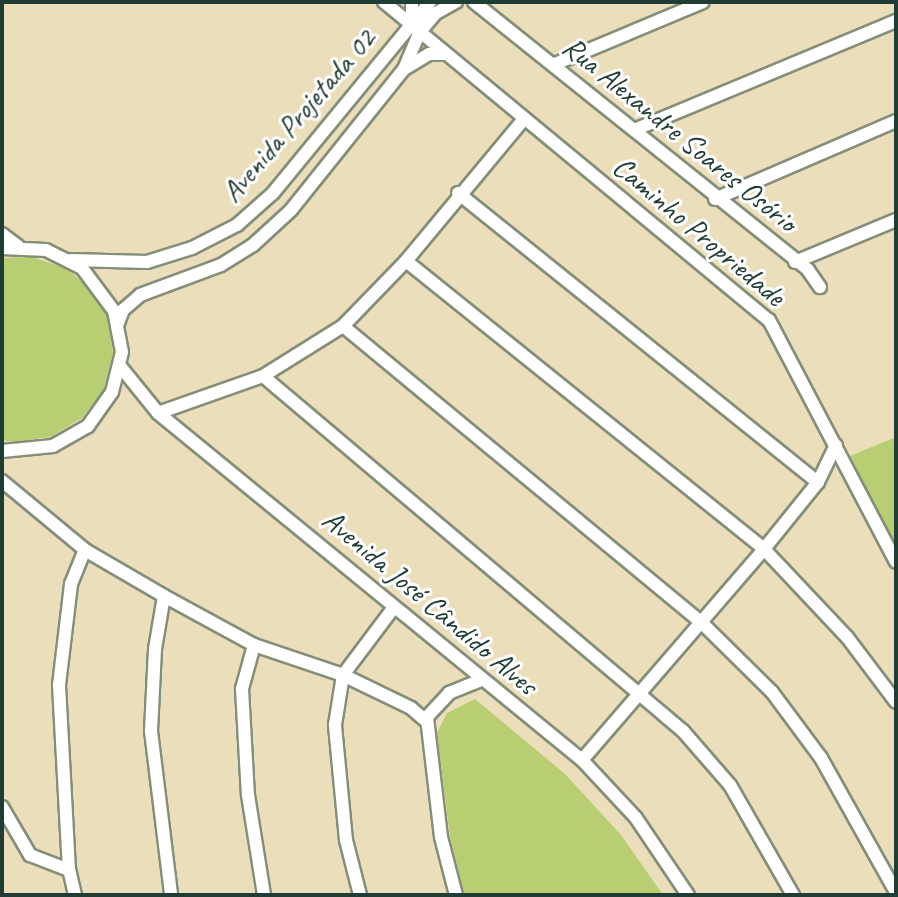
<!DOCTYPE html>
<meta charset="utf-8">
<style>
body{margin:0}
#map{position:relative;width:898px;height:897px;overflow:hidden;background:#eadebb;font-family:Caveat,sans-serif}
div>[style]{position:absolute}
.green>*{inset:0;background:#b8ce72}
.roads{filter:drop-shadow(2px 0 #848e78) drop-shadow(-2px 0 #848e78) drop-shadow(0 2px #848e78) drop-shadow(0 -2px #848e78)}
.minor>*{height:12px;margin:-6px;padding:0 6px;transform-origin:6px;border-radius:6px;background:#fff}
span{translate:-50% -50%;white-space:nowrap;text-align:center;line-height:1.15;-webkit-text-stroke:6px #fff;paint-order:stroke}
.street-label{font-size:30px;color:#1f3d34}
.frame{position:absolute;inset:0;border:4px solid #1f3d34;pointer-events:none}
</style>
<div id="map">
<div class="green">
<i style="clip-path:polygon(32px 257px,68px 269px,95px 294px,107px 316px,113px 353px,104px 389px,82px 418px,50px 437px,13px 442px,2px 440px,2px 258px)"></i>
<i style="clip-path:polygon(896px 437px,896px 547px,850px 456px)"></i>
<i style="clip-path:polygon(475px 699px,565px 774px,621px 835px,663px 895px,464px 895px,450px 836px,437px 733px,447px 713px)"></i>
</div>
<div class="roads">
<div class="minor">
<i style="left:384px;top:2px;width:499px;rotate:39.6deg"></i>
<i style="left:769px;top:320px;width:273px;rotate:62.3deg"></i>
<i style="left:474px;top:2px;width:428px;rotate:38.7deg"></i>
<i style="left:808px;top:270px;width:21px;rotate:55deg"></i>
<i style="left:412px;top:26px;width:24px;rotate:-90deg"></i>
<i style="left:555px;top:64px;width:160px;rotate:-22.7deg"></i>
<i style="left:404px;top:69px;width:29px;rotate:-31deg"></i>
<i style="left:429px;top:54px;width:15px"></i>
<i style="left:634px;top:130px;width:284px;rotate:-22.6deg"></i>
<i style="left:458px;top:193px;width:462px;rotate:38.8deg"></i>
<i style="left:715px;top:199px;width:197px;rotate:-23.3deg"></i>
<i style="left:2px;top:234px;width:20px;rotate:37deg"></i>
<i style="left:2px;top:248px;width:44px;rotate:2.6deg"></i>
<i style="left:46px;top:250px;width:40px;rotate:26.6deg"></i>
<i style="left:82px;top:268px;width:54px;rotate:53.3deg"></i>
<i style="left:114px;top:311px;width:42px;rotate:79deg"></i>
<i style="left:122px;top:352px;width:41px;rotate:104deg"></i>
<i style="left:112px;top:392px;width:42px;rotate:125.2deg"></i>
<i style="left:88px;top:426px;width:40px;rotate:150.3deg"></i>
<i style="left:53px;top:446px;width:51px;rotate:174.4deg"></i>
<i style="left:71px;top:260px;width:76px;rotate:1.5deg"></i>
<i style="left:147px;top:262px;width:47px;rotate:-17.3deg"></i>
<i style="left:192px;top:248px;width:51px;rotate:-27.1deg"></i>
<i style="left:237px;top:225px;width:48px;rotate:-41.6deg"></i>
<i style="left:273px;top:193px;width:247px;rotate:-50.6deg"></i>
<i style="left:406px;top:261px;width:459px;rotate:38.8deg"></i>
<i style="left:764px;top:549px;width:121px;rotate:46.7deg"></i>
<i style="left:847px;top:637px;width:81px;rotate:53deg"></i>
<i style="left:795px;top:262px;width:109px;rotate:-22.6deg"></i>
<i style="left:118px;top:323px;width:14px;rotate:-69deg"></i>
<i style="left:123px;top:310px;width:23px;rotate:-41deg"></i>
<i style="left:140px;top:295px;width:86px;rotate:-20.3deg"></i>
<i style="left:221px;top:265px;width:38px;rotate:-32deg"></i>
<i style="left:253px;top:245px;width:52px;rotate:-42.6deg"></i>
<i style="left:291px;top:210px;width:181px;rotate:-51.3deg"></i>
<i style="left:404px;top:69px;width:39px;rotate:-67deg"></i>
<i style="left:419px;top:33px;width:26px;rotate:-50deg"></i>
<i style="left:436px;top:13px;width:23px;rotate:-29deg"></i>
<i style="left:343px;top:326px;width:463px;rotate:39.6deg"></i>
<i style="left:700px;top:621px;width:101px;rotate:44.6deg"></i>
<i style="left:772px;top:692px;width:82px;rotate:53.4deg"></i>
<i style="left:821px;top:758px;width:154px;rotate:60.8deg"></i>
<i style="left:120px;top:366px;width:60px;rotate:51deg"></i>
<i style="left:158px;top:413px;width:548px;rotate:39.3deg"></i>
<i style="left:582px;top:760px;width:79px;rotate:47deg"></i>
<i style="left:636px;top:818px;width:93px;rotate:56deg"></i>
<i style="left:263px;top:376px;width:550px;rotate:40.21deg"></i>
<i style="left:683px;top:731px;width:72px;rotate:49deg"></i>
<i style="left:730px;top:785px;width:127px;rotate:60.2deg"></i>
<i style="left:158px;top:413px;width:111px;rotate:-19.4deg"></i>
<i style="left:263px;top:376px;width:94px;rotate:-32deg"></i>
<i style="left:343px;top:326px;width:91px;rotate:-45.9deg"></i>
<i style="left:406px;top:261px;width:185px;rotate:-50.3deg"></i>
<i style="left:2px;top:481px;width:108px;rotate:39.7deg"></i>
<i style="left:85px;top:550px;width:91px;rotate:30.2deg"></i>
<i style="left:164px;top:596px;width:102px;rotate:28.6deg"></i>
<i style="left:254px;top:645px;width:94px;rotate:18.6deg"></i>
<i style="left:343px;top:675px;width:76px;rotate:25.9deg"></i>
<i style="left:411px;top:708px;width:21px;rotate:41deg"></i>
<i style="left:164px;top:596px;width:54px;rotate:99.6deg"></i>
<i style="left:155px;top:649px;width:82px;rotate:92.8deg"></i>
<i style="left:151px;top:731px;width:165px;rotate:83deg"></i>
<i style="left:254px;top:645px;width:46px;rotate:105.3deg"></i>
<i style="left:242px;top:689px;width:106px;rotate:86.8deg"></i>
<i style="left:248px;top:795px;width:101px;rotate:80.9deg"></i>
<i style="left:582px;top:760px;width:279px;rotate:-49.2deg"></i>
<i style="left:764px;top:549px;width:86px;rotate:-51.1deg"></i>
<i style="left:818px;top:482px;width:41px;rotate:-64.1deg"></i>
<i style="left:2px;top:807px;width:56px;rotate:59.7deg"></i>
<i style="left:30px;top:855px;width:42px;rotate:21deg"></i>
<i style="left:75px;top:895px;width:26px;rotate:-103deg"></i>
<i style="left:69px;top:870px;width:185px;rotate:-93.1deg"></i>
<i style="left:59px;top:685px;width:102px;rotate:-83.2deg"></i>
<i style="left:71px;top:584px;width:37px;rotate:-68deg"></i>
<i style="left:360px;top:895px;width:57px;rotate:-104.3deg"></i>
<i style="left:346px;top:840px;width:116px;rotate:-95.5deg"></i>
<i style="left:335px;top:725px;width:51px;rotate:-80.9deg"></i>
<i style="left:343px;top:675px;width:85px;rotate:-53.1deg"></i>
<i style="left:456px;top:895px;width:60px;rotate:-104.5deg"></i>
<i style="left:441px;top:837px;width:121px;rotate:-96.7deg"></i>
<i style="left:427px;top:717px;width:33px;rotate:-47deg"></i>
<i style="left:449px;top:693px;width:35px;rotate:-22deg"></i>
</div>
</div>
<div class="street-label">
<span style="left:298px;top:115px;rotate:-49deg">Avenida Projetada 02</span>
<span style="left:680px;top:134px;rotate:39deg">Rua Alexandre Soares Osório</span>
<span style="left:699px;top:231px;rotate:40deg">Caminho Propriedade</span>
<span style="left:430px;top:602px;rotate:40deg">Avenida José Cândido Alves</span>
</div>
<div class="frame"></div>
</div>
